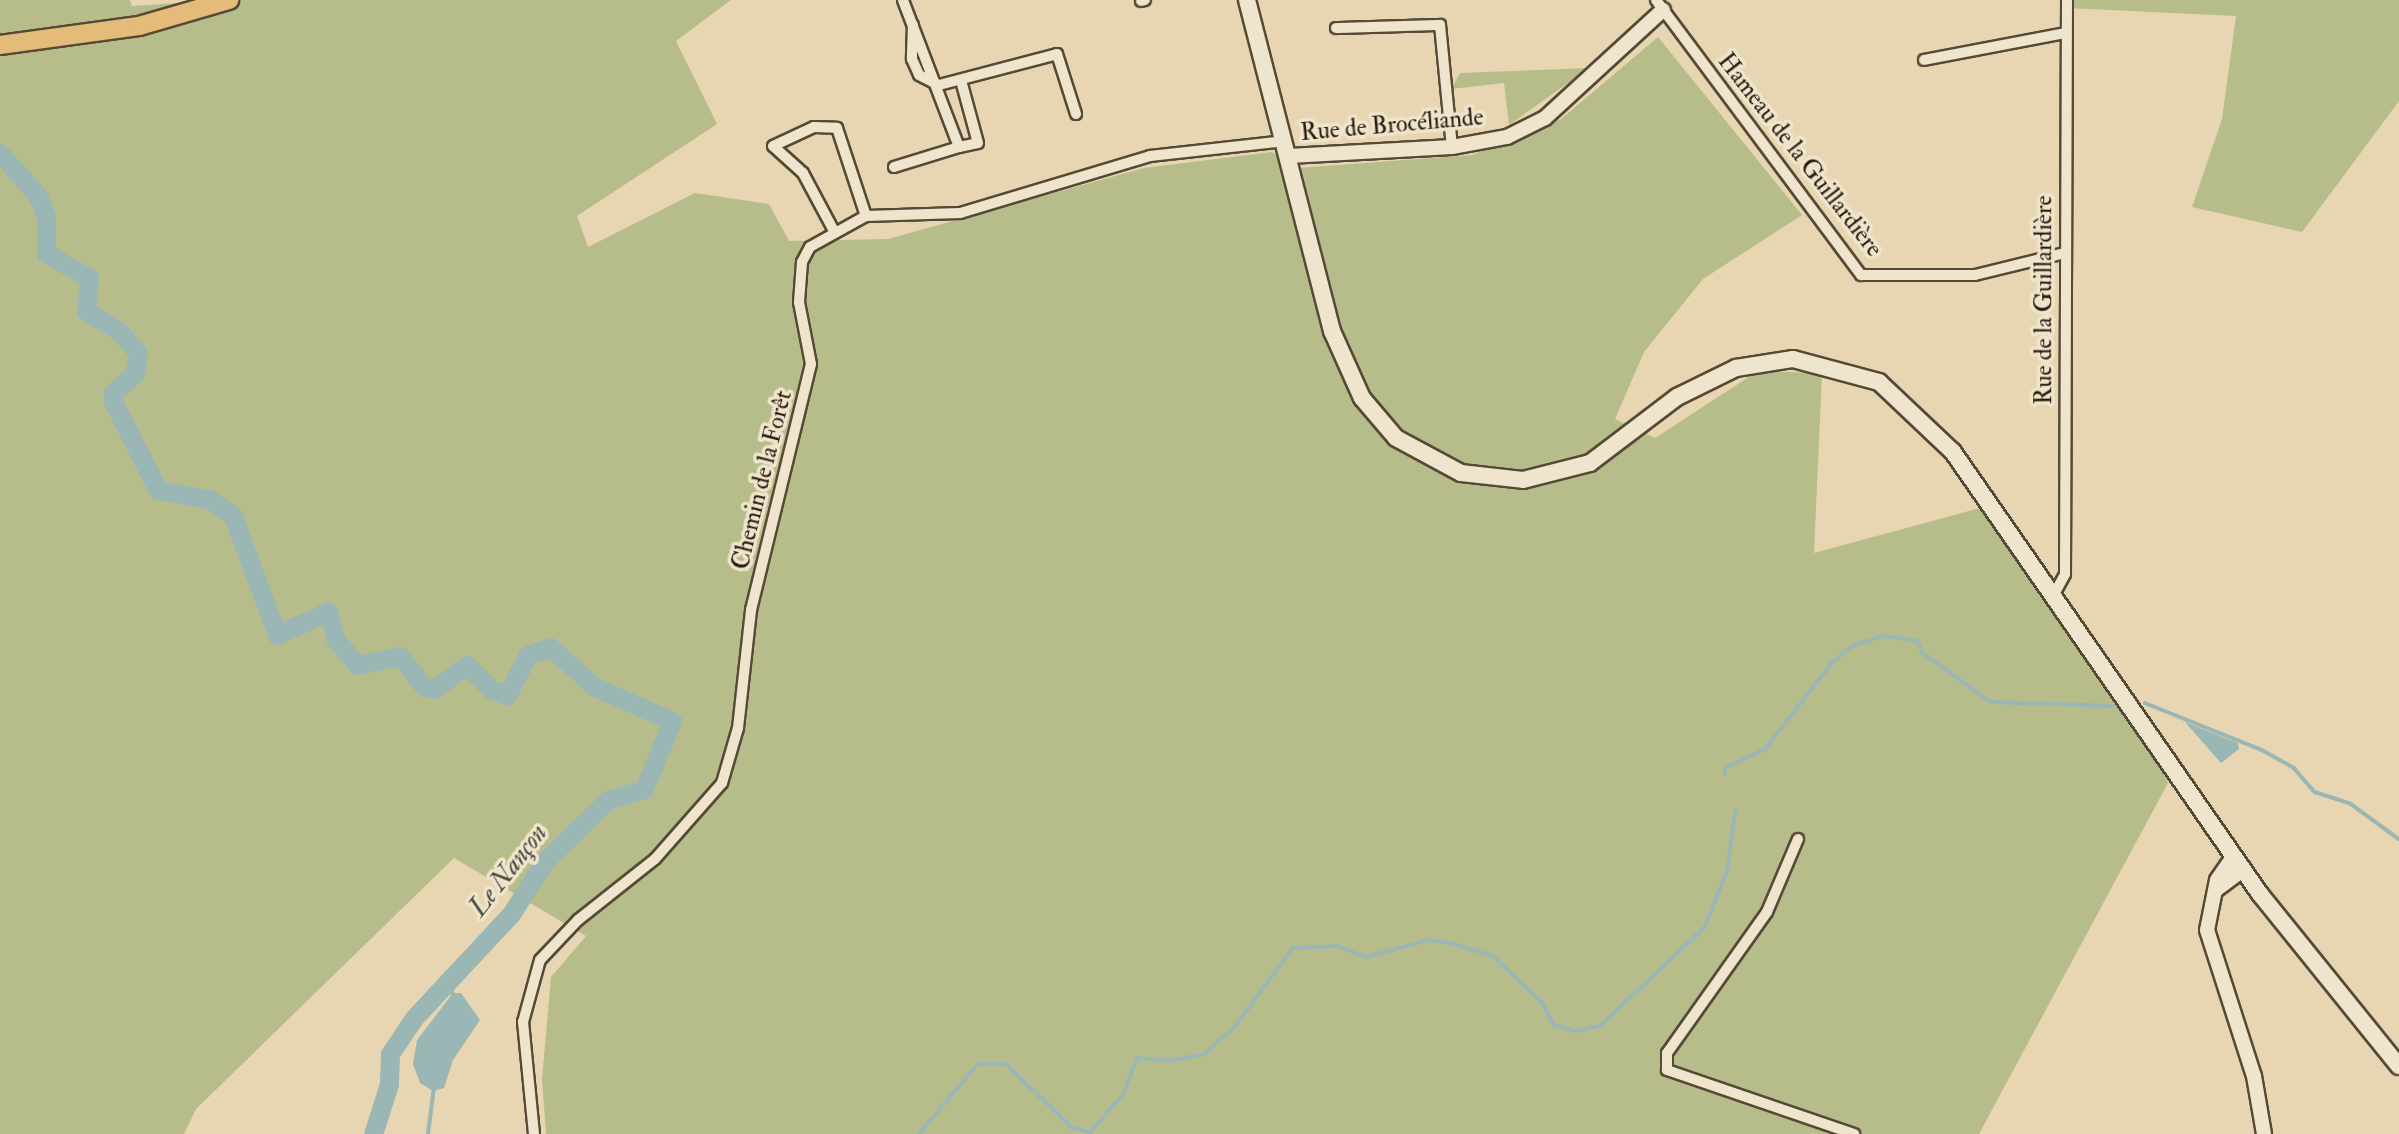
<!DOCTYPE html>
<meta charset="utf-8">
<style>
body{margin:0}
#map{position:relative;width:2399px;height:1134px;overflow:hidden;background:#e7d6b1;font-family:"IM FELL Double Pica",serif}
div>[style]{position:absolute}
.green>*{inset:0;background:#b7bd8a}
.water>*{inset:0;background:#9ab7b5}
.stream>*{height:3.5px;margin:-1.75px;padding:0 1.75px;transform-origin:1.75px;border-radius:1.75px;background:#9ab7b5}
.river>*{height:19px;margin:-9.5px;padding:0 9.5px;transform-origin:9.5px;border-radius:9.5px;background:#9ab7b5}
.roads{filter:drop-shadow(2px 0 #564936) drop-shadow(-2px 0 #564936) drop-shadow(0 2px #564936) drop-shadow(0 -2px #564936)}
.minor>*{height:10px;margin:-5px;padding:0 5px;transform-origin:5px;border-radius:5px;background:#efe4cc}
.tertiary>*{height:14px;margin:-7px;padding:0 7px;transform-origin:7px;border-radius:7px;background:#efe4cc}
.secondary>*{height:16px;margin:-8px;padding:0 8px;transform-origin:8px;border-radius:8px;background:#efe4cc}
.primary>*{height:18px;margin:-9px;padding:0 9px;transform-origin:9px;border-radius:9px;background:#e4bb78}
span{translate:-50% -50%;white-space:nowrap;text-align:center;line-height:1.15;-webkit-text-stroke:7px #efe4cc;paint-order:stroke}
.street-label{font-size:24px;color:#261a0d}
.water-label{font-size:26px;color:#49493f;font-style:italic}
</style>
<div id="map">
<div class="green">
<i style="clip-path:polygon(0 0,130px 0,132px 6px,223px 0,731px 0,676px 41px,717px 124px,577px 216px,588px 247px,695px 193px,769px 204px,789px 241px,888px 239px,1144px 168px,1272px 152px,1298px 168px,1472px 155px,1561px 119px,1658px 37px,1802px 215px,1703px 279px,1644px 352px,1615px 419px,1655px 438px,1758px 371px,1822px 373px,1814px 553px,1980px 508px,2131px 699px,2168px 783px,1979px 1134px,546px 1134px,542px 1079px,551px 977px,586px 936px,454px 858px,196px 1109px,184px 1134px,0 1134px)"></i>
<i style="clip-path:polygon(2069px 0,2399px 0,2399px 101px,2302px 232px,2192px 207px,2222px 119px,2236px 16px,2067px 8px)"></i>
<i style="clip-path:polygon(1589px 68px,1509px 125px,1504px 83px,1451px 89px,1460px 73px)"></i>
</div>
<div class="water">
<i style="clip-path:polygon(2185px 722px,2238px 743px,2239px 749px,2221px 763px)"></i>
<i style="clip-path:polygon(453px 993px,461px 993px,480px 1020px,453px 1060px,444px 1088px,433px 1091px,420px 1083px,413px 1064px,417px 1040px)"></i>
</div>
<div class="stream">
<i style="left:2145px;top:703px;width:126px;rotate:21.9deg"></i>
<i style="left:2262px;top:750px;width:37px;rotate:29deg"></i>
<i style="left:2294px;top:768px;width:32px;rotate:49deg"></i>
<i style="left:2315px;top:792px;width:38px;rotate:18deg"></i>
<i style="left:2351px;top:804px;width:59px;rotate:36.1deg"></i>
<i style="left:1725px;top:775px;width:7px;rotate:-90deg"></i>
<i style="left:1725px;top:768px;width:44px;rotate:-25.4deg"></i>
<i style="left:1765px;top:749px;width:109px;rotate:-52.1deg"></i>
<i style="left:1832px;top:663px;width:26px;rotate:-40deg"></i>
<i style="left:1852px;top:646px;width:33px;rotate:-18deg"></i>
<i style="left:1883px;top:636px;width:35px;rotate:8deg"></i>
<i style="left:1918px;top:641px;width:13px;rotate:67deg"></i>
<i style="left:1923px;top:653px;width:84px;rotate:35.8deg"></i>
<i style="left:1991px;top:702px;width:122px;rotate:1.9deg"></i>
<i style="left:445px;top:981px;width:17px;rotate:57deg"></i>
<i style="left:428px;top:1134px;width:47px;rotate:-82.7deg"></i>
<i style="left:919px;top:1134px;width:92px;rotate:-49.9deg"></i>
<i style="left:978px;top:1064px;width:28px"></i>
<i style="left:1006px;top:1064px;width:91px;rotate:43.7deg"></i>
<i style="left:1072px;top:1127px;width:19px;rotate:16deg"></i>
<i style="left:1090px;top:1132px;width:50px;rotate:-48.3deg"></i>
<i style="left:1123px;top:1095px;width:40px;rotate:-69deg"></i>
<i style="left:1137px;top:1058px;width:32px;rotate:5deg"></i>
<i style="left:1169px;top:1061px;width:37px;rotate:-11deg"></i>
<i style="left:1205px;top:1054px;width:42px;rotate:-43.1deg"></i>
<i style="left:1236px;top:1025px;width:96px;rotate:-53.5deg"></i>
<i style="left:1293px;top:948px;width:44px;rotate:-2.6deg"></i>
<i style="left:1337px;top:946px;width:31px;rotate:21deg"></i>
<i style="left:1366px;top:957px;width:65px;rotate:-15.1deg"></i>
<i style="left:1429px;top:940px;width:21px;rotate:8deg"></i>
<i style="left:1450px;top:943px;width:45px;rotate:16.8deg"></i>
<i style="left:1493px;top:956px;width:67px;rotate:43.2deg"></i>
<i style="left:1542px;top:1002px;width:26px;rotate:62deg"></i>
<i style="left:1554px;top:1025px;width:23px;rotate:15deg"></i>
<i style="left:1576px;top:1031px;width:25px;rotate:-12deg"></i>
<i style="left:1600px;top:1026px;width:144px;rotate:-43.3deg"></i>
<i style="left:1705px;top:927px;width:60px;rotate:-68.6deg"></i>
<i style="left:1727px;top:871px;width:60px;rotate:-82.3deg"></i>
</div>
<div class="river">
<i style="left:0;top:153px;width:57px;rotate:48.5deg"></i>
<i style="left:38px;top:196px;width:22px;rotate:69deg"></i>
<i style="left:46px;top:217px;width:36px;rotate:90deg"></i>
<i style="left:46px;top:253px;width:50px;rotate:30.2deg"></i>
<i style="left:89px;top:278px;width:33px;rotate:95deg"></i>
<i style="left:86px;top:311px;width:39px;rotate:31deg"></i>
<i style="left:119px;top:331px;width:29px;rotate:49deg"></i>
<i style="left:138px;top:353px;width:20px;rotate:99deg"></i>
<i style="left:135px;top:373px;width:30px;rotate:138deg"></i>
<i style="left:113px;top:393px;width:8px;rotate:90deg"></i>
<i style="left:113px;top:401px;width:100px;rotate:63.2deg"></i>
<i style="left:158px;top:490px;width:52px;rotate:10deg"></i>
<i style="left:209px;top:499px;width:29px;rotate:35deg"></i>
<i style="left:233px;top:516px;width:127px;rotate:69.7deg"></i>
<i style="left:277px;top:635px;width:56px;rotate:-25.2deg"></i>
<i style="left:328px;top:611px;width:30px;rotate:75deg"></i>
<i style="left:336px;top:640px;width:33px;rotate:49deg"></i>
<i style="left:358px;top:665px;width:43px;rotate:-12.1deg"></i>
<i style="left:400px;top:656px;width:39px;rotate:52deg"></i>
<i style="left:424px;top:687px;width:10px;rotate:11deg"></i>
<i style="left:434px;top:689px;width:41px;rotate:-36deg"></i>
<i style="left:467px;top:665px;width:35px;rotate:45deg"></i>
<i style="left:492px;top:690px;width:16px;rotate:18deg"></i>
<i style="left:507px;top:695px;width:45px;rotate:-62.3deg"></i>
<i style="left:528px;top:655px;width:23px;rotate:-20deg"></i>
<i style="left:550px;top:647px;width:60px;rotate:41.6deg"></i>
<i style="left:595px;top:687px;width:84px;rotate:23.8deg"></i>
<i style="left:672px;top:721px;width:74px;rotate:112.4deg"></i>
<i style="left:644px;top:789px;width:38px;rotate:163deg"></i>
<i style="left:608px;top:800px;width:88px;rotate:135.9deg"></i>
<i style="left:545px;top:861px;width:63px;rotate:122.7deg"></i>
<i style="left:511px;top:914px;width:142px;rotate:133deg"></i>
<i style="left:414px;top:1018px;width:43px;rotate:123.7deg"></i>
<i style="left:390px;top:1054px;width:30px;rotate:92deg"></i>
<i style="left:389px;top:1084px;width:52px;rotate:107.7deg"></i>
</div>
<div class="roads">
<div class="minor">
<i style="left:1656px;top:0;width:343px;rotate:53.3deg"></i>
<i style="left:1861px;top:275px;width:114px"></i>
<i style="left:1975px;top:275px;width:93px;rotate:-13.7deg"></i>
<i style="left:1141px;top:1px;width:4px;rotate:-14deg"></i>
<i style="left:913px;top:25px;width:34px;rotate:92deg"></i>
<i style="left:912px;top:59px;width:17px;rotate:66deg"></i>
<i style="left:919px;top:75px;width:22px;rotate:27deg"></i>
<i style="left:939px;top:85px;width:122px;rotate:-14.7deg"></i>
<i style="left:1057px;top:54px;width:63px;rotate:72.4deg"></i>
<i style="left:1336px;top:28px;width:104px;rotate:-1.7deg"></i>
<i style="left:1440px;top:25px;width:123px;rotate:84.4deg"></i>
<i style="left:1924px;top:60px;width:145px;rotate:-10.8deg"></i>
<i style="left:959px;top:147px;width:19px;rotate:-12deg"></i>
<i style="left:978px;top:143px;width:61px;rotate:-105.2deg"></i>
<i style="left:894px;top:167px;width:68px;rotate:-17.1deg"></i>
<i style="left:959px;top:147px;width:157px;rotate:-110.9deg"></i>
<i style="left:834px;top:231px;width:66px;rotate:-118.1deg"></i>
<i style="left:803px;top:173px;width:40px;rotate:-138deg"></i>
<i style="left:773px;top:146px;width:45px;rotate:-24.9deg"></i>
<i style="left:814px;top:127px;width:23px;rotate:2deg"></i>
<i style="left:837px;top:128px;width:93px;rotate:71.8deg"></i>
<i style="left:2053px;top:596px;width:25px;rotate:-61deg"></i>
<i style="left:2065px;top:574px;width:574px;rotate:-89.8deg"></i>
<i style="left:1798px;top:839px;width:79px;rotate:113deg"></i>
<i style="left:1767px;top:912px;width:173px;rotate:125.3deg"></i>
<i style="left:1667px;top:1053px;width:17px;rotate:90deg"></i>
<i style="left:1667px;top:1070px;width:198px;rotate:18.9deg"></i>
<i style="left:534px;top:1134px;width:113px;rotate:-95.6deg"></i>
<i style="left:523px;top:1022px;width:64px;rotate:-74.7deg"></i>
<i style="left:540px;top:960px;width:55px;rotate:-46.5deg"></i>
<i style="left:578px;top:920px;width:98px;rotate:-38.4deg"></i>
<i style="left:655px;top:859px;width:101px;rotate:-48.6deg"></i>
<i style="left:722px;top:783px;width:57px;rotate:-73.8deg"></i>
<i style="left:738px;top:728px;width:119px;rotate:-83.7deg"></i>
<i style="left:751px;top:610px;width:253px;rotate:-76.3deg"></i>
<i style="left:811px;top:364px;width:63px;rotate:-101deg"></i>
<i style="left:799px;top:302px;width:40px;rotate:-85.7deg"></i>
<i style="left:802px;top:262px;width:17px;rotate:-62deg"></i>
<i style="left:810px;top:247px;width:64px;rotate:-29deg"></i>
<i style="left:866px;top:216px;width:94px;rotate:-1.8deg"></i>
<i style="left:960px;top:213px;width:198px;rotate:-16.7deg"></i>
<i style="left:1150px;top:156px;width:136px;rotate:-6.3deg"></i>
</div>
<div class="tertiary">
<i style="left:1289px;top:156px;width:163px;rotate:-3.2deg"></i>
<i style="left:1452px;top:147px;width:56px;rotate:-10.3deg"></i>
<i style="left:1507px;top:137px;width:42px;rotate:-26.6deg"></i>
<i style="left:1545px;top:118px;width:160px;rotate:-42.5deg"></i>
<i style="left:2233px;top:857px;width:28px;rotate:125deg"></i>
<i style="left:2217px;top:880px;width:51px;rotate:101.3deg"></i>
<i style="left:2207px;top:930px;width:153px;rotate:72.2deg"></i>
<i style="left:2254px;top:1076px;width:59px;rotate:80.2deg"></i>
<i style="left:2216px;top:890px;width:34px;rotate:-37deg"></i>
</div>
<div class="secondary">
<i style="left:1247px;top:0;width:342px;rotate:75.6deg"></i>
<i style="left:1332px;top:331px;width:73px;rotate:65.9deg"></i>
<i style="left:1362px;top:398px;width:52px;rotate:49.6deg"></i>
<i style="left:1396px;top:438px;width:74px;rotate:28.3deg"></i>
<i style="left:1461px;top:473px;width:62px;rotate:6.4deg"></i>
<i style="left:1523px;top:480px;width:69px;rotate:-14.2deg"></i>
<i style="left:1590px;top:463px;width:109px;rotate:-37.2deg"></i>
<i style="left:1677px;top:397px;width:66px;rotate:-26.2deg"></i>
<i style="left:1736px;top:368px;width:58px;rotate:-9deg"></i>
<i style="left:1793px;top:359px;width:89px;rotate:15deg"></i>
<i style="left:1879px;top:382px;width:102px;rotate:43.4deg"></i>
<i style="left:1953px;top:452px;width:538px;rotate:55.22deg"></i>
<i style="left:2260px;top:894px;width:221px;rotate:51.1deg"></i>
</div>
<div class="primary">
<i style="left:0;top:45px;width:140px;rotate:-7.8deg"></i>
<i style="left:139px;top:26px;width:94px;rotate:-16.1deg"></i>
</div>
</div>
<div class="street-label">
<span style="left:1392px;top:125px;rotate:-5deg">Rue de Brocéliande</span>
<span style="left:1800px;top:155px;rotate:52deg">Hameau de la Guillardière</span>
<span style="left:2044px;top:300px;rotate:-90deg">Rue de la Guillardière</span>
<span style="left:762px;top:480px;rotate:-76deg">Chemin de la Forêt</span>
</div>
<div class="water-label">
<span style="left:509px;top:871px;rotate:-52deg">Le Nançon</span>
</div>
</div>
